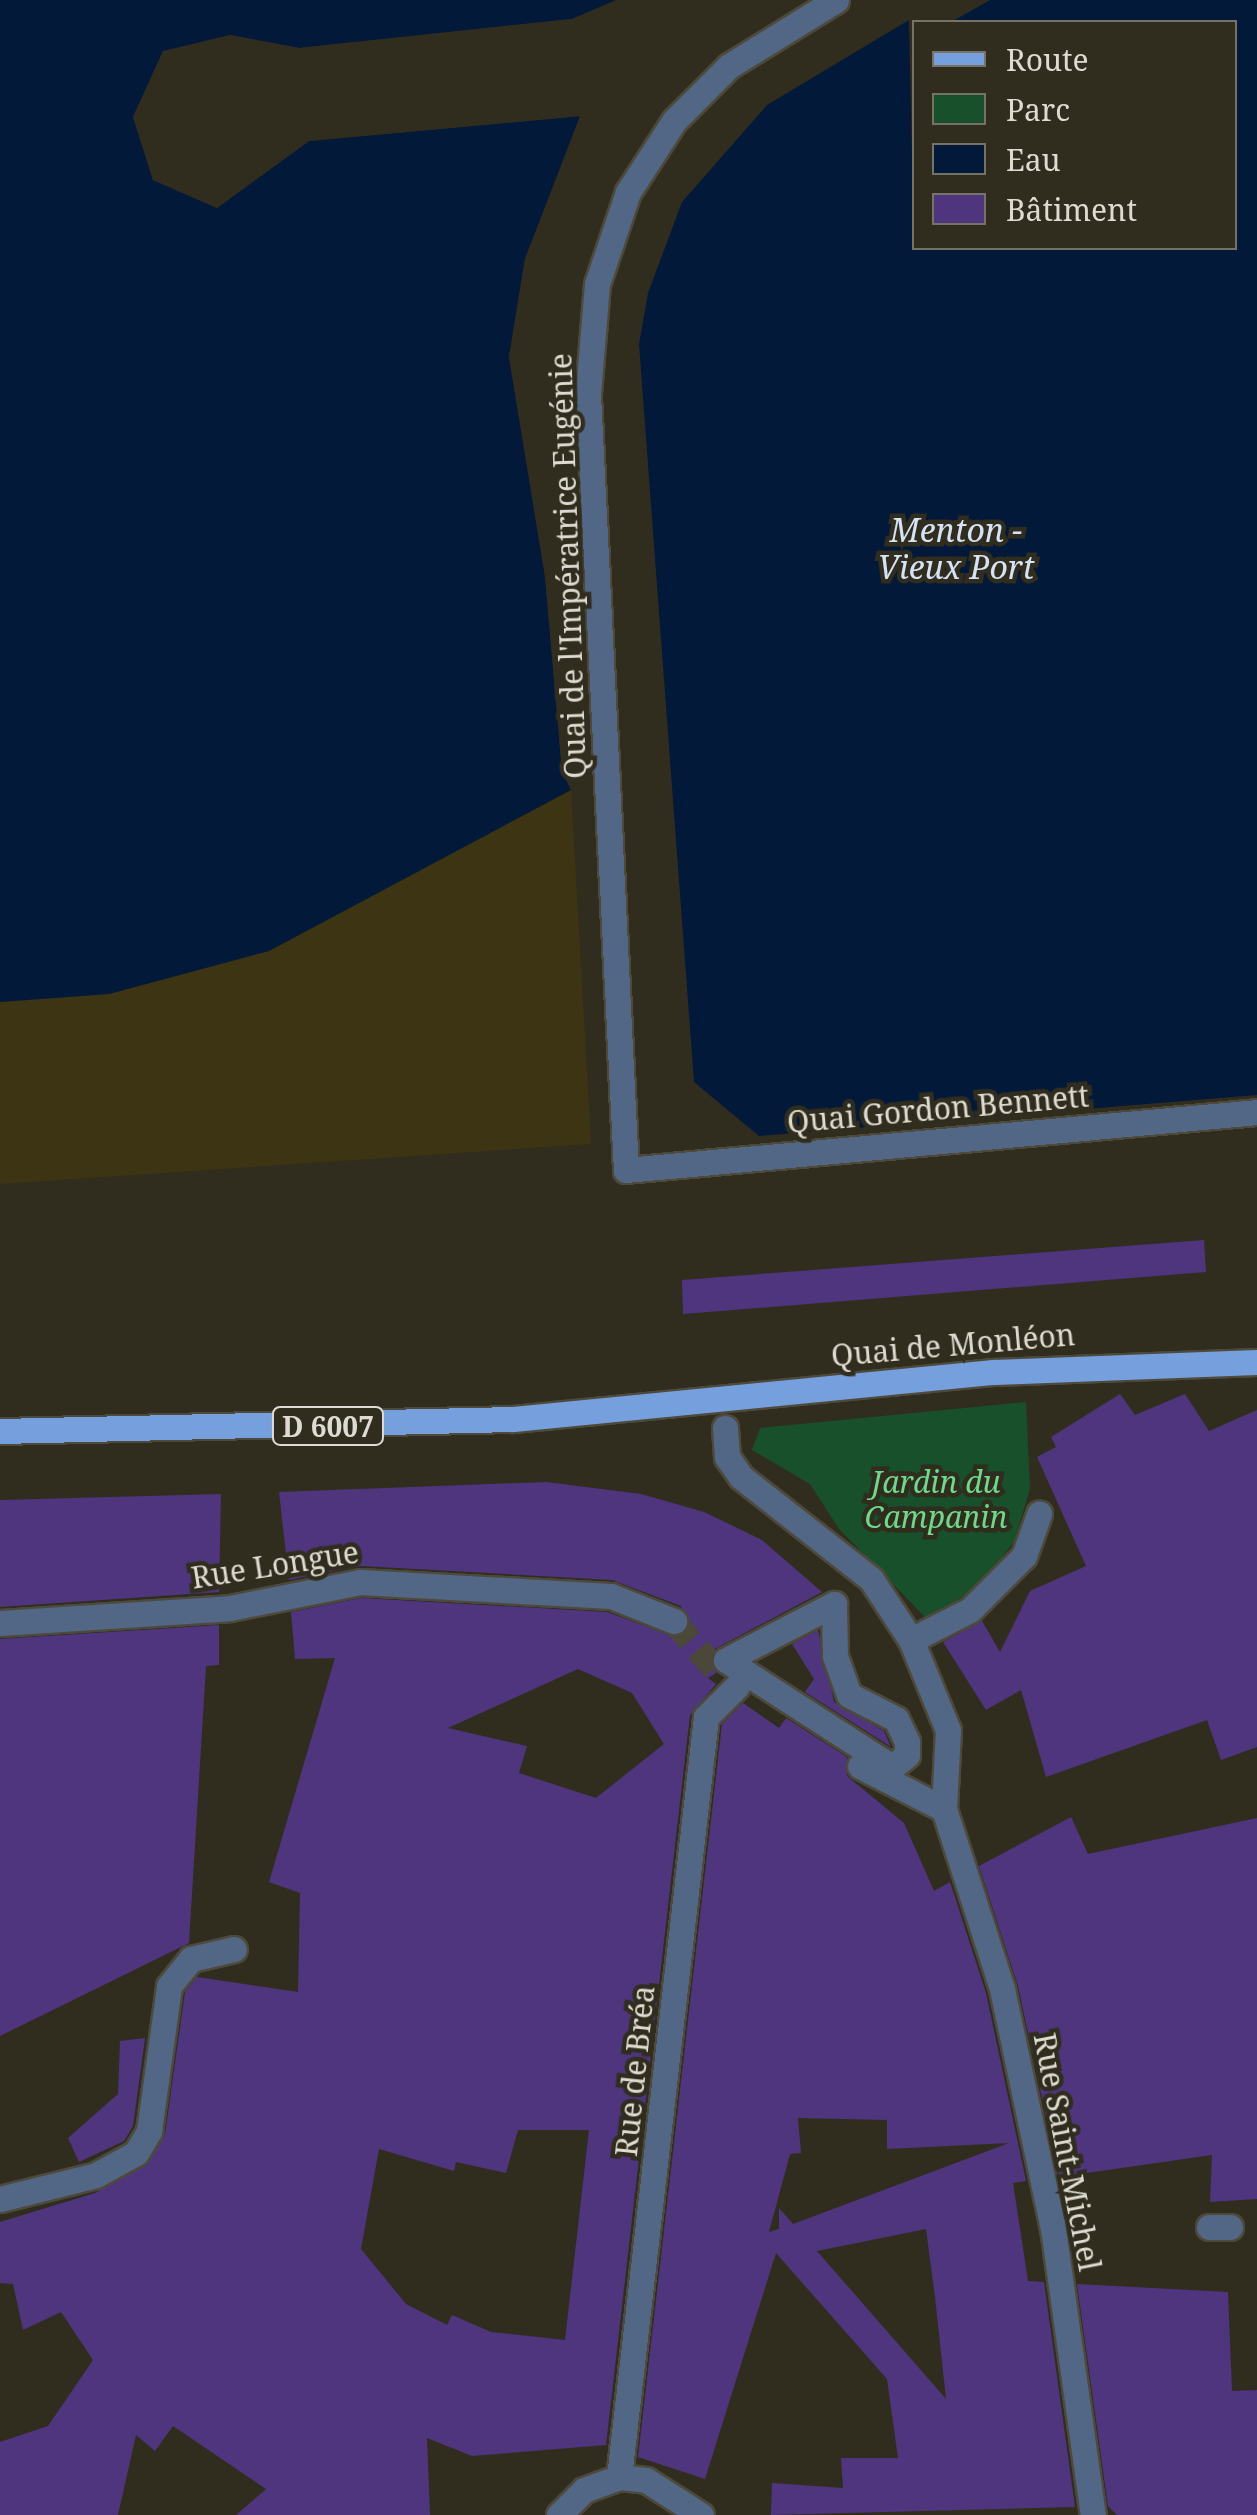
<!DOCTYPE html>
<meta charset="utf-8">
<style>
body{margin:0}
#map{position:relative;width:1257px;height:2515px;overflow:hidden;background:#312d1e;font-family:"Noto Serif",serif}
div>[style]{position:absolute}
.green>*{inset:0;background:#17502a}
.sand>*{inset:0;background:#3d3414}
.water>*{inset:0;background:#03193a}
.pier>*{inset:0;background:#312d1e}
.building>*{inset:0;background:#4e357e}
.minor-tunnel>*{height:25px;margin-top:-12.5px;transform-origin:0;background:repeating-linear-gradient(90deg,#4b4739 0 25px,transparent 0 37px)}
.roads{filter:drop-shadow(2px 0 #4d493b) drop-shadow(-2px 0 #4d493b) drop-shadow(0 2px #4d493b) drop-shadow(0 -2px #4d493b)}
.minor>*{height:25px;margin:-12.5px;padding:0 12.5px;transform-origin:12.5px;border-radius:12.5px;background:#526785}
.major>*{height:25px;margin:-12.5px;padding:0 12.5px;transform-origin:12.5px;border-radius:12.5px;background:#75a0dd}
span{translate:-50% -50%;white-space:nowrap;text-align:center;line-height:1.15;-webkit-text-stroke:9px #312d1e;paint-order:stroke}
.shield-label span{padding:2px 8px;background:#312d1e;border:2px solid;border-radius:8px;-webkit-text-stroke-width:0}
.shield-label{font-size:28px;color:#dedcd2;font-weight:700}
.street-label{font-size:30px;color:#dedcd2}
.park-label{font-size:30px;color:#6cd98b;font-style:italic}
.water-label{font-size:32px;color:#d6e3f7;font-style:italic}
.legend{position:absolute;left:912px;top:20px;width:325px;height:230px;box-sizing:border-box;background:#312d1e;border:2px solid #767366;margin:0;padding:12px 18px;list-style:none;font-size:30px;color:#dedcd2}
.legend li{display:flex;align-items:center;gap:20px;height:50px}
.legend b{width:50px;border:2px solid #767366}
</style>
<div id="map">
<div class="green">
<i style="clip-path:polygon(1026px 1402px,1030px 1489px,1014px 1542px,981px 1584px,928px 1620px,839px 1529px,810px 1484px,752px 1450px,760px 1428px)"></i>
</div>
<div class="sand">
<i style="clip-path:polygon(571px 790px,591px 1144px,0 1184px,0 1002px,109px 994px,269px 951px)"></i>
</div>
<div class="water">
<i style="clip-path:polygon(0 0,616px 0,572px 19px,299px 48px,230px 35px,163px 52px,133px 117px,153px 180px,217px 208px,309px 141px,581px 116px,525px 259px,509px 357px,545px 576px,562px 771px,571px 790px,269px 951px,109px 994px,0 1002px)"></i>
<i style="clip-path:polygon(990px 0,1257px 0,1257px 1095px,759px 1136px,694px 1082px,639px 344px,648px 293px,682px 202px,767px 105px,909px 20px,914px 248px,1234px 248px,1234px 22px,951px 22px)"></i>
</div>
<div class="pier">
<i style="clip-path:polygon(621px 0,573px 24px,300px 53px,230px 40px,166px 56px,138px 117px,157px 177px,217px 203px,308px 136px,585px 113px,530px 261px,514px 357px,550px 575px,571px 790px,562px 771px,545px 576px,509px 357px,525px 259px,580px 116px,309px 141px,217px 208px,153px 180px,133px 117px,163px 51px,230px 35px,299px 48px,572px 19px)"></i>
</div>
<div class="building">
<i style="clip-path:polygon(1204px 1240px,1206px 1272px,683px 1314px,682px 1280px)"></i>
<i style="clip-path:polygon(1120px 1394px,1135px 1415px,1185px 1394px,1209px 1431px,1257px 1410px,1257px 1747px,1221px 1760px,1207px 1720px,1046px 1777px,1021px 1690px,986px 1710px,943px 1642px,982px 1621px,1000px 1652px,1030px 1591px,1086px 1566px,1037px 1457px,1056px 1447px,1051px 1437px)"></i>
<i style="clip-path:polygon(evenodd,546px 1482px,641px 1494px,704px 1512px,762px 1540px,822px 1592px,713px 1650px,716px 1673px,708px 1678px,716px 1684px,690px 1715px,606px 2445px,472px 2456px,427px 2438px,430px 2515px,236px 2515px,266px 2489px,173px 2426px,155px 2451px,136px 2435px,118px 2515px,0 2515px,0 2442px,48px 2426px,93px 2360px,61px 2312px,23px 2330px,13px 2284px,0 2283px,0 2222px,95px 2193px,149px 2162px,165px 2134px,185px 1992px,197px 1977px,298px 1992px,300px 1893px,269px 1882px,335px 1658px,295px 1659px,291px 1612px,361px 1598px,607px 1612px,675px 1637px,689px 1626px,681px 1606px,612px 1580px,361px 1566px,289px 1580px,279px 1492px,546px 1482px,578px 1669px,632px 1693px,664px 1744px,596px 1798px,519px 1773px,527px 1746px,448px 1728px,578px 1669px,546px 1482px,518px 2130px,589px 2130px,565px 2340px,491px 2332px,452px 2315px,447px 2325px,406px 2304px,361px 2249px,379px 2149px,454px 2171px,456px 2162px,506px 2173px,518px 2130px)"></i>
<i style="clip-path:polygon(221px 1494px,219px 1592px,0 1607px,0 1500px)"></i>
<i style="clip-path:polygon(219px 1625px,219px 1665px,206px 1666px,189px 1943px,0 2036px,0 1639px)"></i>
<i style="clip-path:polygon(818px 1630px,834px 1702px,884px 1731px,891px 1747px,805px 1692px,814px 1679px,792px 1644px)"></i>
<i style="clip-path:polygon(evenodd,743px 1703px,779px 1728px,786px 1718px,847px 1757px,847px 1776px,904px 1823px,934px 1891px,950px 1882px,986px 1993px,1026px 2181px,1013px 2183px,1028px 2281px,1044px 2282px,1075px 2507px,771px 2515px,772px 2483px,843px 2488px,841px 2458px,898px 2458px,887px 2379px,776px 2253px,705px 2479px,638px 2457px,722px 1724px,743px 1703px,798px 2118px,887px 2120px,887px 2149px,1009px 2143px,793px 2224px,779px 2208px,779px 2229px,769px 2232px,790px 2154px,801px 2153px,798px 2118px,743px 1703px,926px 2229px,935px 2297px,946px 2399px,817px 2251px,926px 2229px)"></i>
<i style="clip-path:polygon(1071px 1817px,1088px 1854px,1257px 1818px,1257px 2199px,1210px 2202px,1212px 2155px,1059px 2177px,1018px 1986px,979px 1866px)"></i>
<i style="clip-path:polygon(145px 2038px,133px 2126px,124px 2141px,79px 2162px,68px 2138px,118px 2094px,120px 2041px)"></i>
<i style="clip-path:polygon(1077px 2284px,1228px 2292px,1232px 2391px,1257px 2390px,1257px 2515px,1117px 2515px,1108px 2506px)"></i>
</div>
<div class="minor-tunnel">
<i style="left:674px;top:1621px;width:67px;rotate:49.2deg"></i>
</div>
<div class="roads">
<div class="minor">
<i style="left:836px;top:0;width:126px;rotate:148.3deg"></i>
<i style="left:729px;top:66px;width:78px;rotate:135deg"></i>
<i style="left:674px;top:121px;width:85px;rotate:122.9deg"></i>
<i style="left:628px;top:192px;width:97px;rotate:108.6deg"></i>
<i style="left:597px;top:284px;width:110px;rotate:94.7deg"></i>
<i style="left:588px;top:394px;width:777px;rotate:87.2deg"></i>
<i style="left:626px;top:1170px;width:634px;rotate:-5.25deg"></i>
<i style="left:725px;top:1428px;width:29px;rotate:86deg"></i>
<i style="left:727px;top:1457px;width:24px;rotate:55deg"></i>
<i style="left:741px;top:1477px;width:165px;rotate:38.1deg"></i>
<i style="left:871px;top:1579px;width:73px;rotate:56.7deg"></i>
<i style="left:911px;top:1640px;width:97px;rotate:67.7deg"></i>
<i style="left:948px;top:1730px;width:79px;rotate:92.9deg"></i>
<i style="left:944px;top:1809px;width:189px;rotate:72.1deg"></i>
<i style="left:1002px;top:1989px;width:244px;rotate:78deg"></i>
<i style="left:1053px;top:2228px;width:290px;rotate:82.1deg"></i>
<i style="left:834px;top:1604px;width:52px;rotate:88.9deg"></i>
<i style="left:835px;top:1656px;width:41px;rotate:70.3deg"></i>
<i style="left:849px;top:1695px;width:53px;rotate:27.1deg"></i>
<i style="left:896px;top:1719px;width:25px;rotate:64deg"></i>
<i style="left:907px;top:1742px;width:13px;rotate:90deg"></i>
<i style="left:907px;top:1755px;width:19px;rotate:141deg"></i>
<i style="left:892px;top:1767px;width:197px;rotate:-147.2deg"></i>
<i style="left:726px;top:1660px;width:122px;rotate:-27.4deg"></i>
<i style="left:0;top:1623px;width:230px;rotate:-3.7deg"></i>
<i style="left:230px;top:1608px;width:133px;rotate:-11.3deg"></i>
<i style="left:360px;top:1582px;width:251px;rotate:3.2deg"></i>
<i style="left:611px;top:1596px;width:68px;rotate:21.6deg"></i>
<i style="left:911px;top:1640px;width:66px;rotate:-27deg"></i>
<i style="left:970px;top:1610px;width:76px;rotate:-45deg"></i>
<i style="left:1024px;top:1556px;width:45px;rotate:-70.3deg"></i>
<i style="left:860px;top:1766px;width:94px;rotate:27.1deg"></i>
<i style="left:0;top:2199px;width:99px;rotate:-14deg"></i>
<i style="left:96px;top:2175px;width:46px;rotate:-28.8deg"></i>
<i style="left:136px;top:2153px;width:26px;rotate:-59deg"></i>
<i style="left:149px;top:2131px;width:146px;rotate:-82.1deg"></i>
<i style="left:169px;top:1986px;width:35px;rotate:-51deg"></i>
<i style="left:191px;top:1959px;width:44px;rotate:-13.1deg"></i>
<i style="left:1209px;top:2227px;width:21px"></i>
<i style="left:619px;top:2477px;width:765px;rotate:-83.47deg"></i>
<i style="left:706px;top:1717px;width:44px;rotate:-45deg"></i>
<i style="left:559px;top:2515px;width:35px;rotate:-45deg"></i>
<i style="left:584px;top:2490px;width:37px;rotate:-20deg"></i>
<i style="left:619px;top:2477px;width:27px;rotate:6deg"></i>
<i style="left:646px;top:2480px;width:65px;rotate:32.5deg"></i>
</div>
<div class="major">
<i style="left:0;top:1431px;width:513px;rotate:-1.34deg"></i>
<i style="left:513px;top:1419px;width:483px;rotate:-5.6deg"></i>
<i style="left:994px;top:1372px;width:263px;rotate:-2.2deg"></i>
</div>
</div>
<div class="shield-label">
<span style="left:328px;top:1426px">D 6007</span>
</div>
<div class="street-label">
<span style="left:568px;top:566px;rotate:-92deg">Quai de l'Impératrice Eugénie</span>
<span style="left:938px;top:1109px;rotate:-5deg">Quai Gordon Bennett</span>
<span style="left:953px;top:1345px;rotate:-5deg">Quai de Monléon</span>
<span style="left:275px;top:1565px;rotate:-9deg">Rue Longue</span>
<span style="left:635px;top:2071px;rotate:-84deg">Rue de Bréa</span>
<span style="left:1067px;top:2152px;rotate:79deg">Rue Saint-Michel</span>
</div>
<div class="park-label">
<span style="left:936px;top:1499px">Jardin du<br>Campanin</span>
</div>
<div class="water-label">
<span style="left:956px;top:549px">Menton -<br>Vieux Port</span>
</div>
<ul class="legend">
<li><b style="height:12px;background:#75a0dd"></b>Route</li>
<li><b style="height:28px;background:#17502a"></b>Parc</li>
<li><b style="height:28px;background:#03193a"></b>Eau</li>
<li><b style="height:28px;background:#4e357e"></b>Bâtiment</li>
</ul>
</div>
